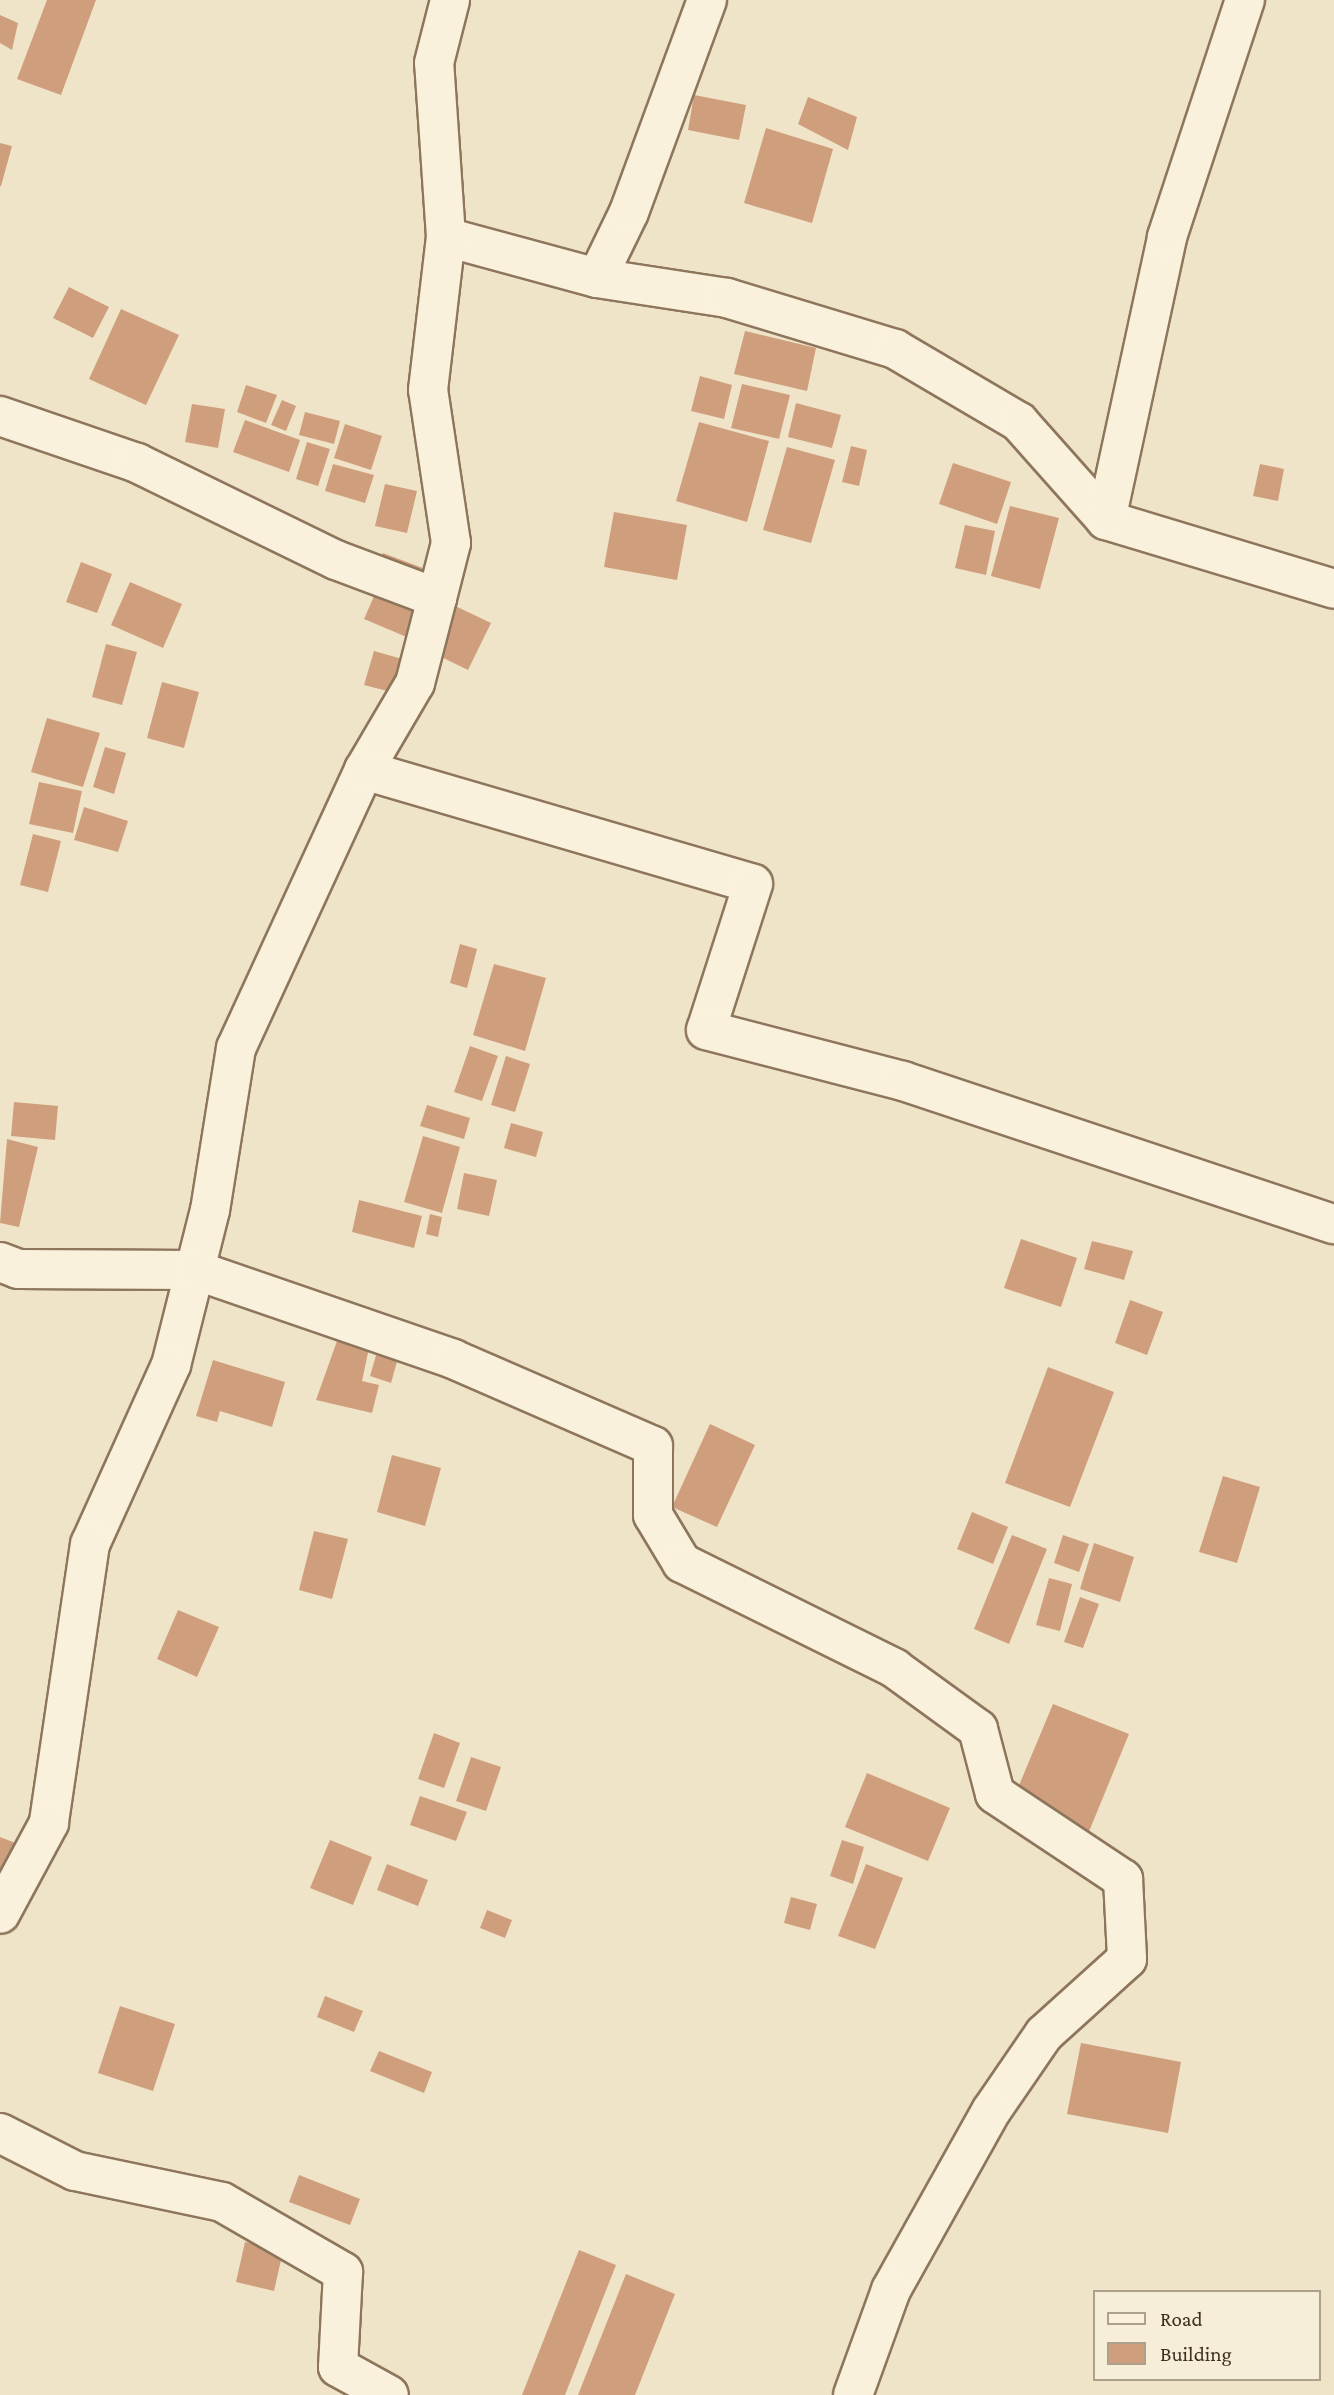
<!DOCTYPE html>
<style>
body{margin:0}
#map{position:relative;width:1334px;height:2395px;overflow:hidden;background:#f0e4c8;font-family:"Crimson Pro",serif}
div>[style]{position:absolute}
.building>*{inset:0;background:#cf9f7d}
.roads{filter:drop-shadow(2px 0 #8d765c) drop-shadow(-2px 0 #8d765c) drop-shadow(0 2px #8d765c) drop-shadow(0 -2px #8d765c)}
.minor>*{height:38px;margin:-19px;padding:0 19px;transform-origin:19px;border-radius:19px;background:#faf1dc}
span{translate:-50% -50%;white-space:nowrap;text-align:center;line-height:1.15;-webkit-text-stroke:5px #f7eed8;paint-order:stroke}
.legend{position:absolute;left:1093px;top:2290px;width:228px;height:91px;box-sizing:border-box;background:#f7eed8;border:2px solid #ada18e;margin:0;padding:9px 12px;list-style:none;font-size:21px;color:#3d2e20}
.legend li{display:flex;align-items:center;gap:14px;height:35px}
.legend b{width:35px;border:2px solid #ada18e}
</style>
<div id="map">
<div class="building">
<i style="clip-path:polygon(47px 0,96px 0,61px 95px,17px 79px)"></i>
<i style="clip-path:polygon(0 15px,18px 23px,12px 50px,0 43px)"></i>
<i style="clip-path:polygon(694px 95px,746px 105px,739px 140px,688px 130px)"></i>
<i style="clip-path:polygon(808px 97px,857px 117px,848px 150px,798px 124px)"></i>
<i style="clip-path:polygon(766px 128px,833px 149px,812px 223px,744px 203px)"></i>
<i style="clip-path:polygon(0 143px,12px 146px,1px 186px,0 186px)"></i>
<i style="clip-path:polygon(69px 287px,109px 307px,93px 338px,53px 318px)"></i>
<i style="clip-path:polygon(121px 309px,179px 335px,146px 405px,89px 379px)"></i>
<i style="clip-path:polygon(745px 331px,816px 348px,807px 391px,734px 374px)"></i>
<i style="clip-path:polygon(700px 376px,732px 385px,724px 419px,691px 411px)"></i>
<i style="clip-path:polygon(742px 384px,790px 395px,779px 439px,731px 428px)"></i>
<i style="clip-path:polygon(246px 385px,277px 395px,266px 423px,237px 412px)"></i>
<i style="clip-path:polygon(282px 400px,296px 406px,286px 431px,271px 425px)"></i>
<i style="clip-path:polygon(796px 403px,841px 415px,832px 448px,788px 437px)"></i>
<i style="clip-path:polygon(192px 404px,225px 409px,218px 448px,185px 442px)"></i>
<i style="clip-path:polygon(305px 412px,340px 421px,334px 444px,299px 435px)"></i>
<i style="clip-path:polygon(245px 420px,300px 440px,289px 472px,233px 452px)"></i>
<i style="clip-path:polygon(699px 422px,769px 441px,747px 522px,676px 501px)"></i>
<i style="clip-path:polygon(345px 424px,382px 436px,371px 470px,334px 458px)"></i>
<i style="clip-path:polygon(307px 442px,330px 449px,318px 486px,296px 479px)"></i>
<i style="clip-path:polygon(851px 446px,867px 450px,859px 486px,842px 482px)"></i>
<i style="clip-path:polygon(787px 447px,835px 460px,811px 543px,763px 530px)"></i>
<i style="clip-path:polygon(953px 463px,1011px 482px,997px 524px,939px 504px)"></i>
<i style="clip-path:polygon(333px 464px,374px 475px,365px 503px,325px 491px)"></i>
<i style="clip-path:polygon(1260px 464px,1284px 469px,1278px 501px,1253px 496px)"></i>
<i style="clip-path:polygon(385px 484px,417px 491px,407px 533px,375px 526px)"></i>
<i style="clip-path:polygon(1010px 506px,1059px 518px,1040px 589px,991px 576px)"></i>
<i style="clip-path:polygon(614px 512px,687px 525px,677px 580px,604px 567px)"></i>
<i style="clip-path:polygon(965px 525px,995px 531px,986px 575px,955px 568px)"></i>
<i style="clip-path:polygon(383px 553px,436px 573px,376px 572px)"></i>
<i style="clip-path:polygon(81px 562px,112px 574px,97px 613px,66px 602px)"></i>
<i style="clip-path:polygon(381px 580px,432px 602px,416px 641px,364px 619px)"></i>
<i style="clip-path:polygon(130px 582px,182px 604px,163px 648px,111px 625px)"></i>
<i style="clip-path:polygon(451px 604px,491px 623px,468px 670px,429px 651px)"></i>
<i style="clip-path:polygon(106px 644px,137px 652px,122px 705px,92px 697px)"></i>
<i style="clip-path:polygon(374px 651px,413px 662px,403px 695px,364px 685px)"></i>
<i style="clip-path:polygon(162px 682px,199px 692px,184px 748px,147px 738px)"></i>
<i style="clip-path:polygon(47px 718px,100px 733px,83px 787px,31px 772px)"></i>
<i style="clip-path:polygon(105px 747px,126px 753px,114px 794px,93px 787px)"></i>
<i style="clip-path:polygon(39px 782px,82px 791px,73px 833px,29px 824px)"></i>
<i style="clip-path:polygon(84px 807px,128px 821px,118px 852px,74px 840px)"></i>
<i style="clip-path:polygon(33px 834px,61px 841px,48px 892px,20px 885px)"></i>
<i style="clip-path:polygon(460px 944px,477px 949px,467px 988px,450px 983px)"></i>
<i style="clip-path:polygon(494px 964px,546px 978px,525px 1051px,473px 1035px)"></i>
<i style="clip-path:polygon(470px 1046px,498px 1056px,482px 1101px,454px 1092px)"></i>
<i style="clip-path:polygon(506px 1056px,530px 1064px,515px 1112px,491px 1105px)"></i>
<i style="clip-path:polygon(14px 1102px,58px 1106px,55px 1140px,11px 1136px)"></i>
<i style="clip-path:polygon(427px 1105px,470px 1118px,464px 1139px,420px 1126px)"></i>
<i style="clip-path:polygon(511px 1123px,543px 1132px,536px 1157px,504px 1148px)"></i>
<i style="clip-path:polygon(423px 1136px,460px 1147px,442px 1213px,404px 1202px)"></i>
<i style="clip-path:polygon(7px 1139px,38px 1147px,19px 1227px,0 1223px)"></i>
<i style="clip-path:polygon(464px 1173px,497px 1180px,489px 1216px,457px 1209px)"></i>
<i style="clip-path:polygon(359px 1200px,422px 1216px,414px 1248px,352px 1232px)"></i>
<i style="clip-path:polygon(430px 1214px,442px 1217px,438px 1237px,426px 1234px)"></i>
<i style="clip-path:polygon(1021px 1239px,1077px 1258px,1061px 1307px,1004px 1288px)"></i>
<i style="clip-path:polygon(1092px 1241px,1133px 1251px,1124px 1280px,1084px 1269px)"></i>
<i style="clip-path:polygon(1130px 1300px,1163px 1312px,1147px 1355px,1115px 1343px)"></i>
<i style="clip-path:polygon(337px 1341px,369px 1348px,362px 1381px,379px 1385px,372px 1413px,316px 1400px)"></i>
<i style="clip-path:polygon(379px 1345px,400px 1351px,391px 1383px,370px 1376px)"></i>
<i style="clip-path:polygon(213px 1360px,285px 1382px,272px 1427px,220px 1411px,217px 1422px,196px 1416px)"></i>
<i style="clip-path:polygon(1048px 1367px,1114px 1392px,1070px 1507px,1005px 1483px)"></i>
<i style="clip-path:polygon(710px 1424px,755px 1445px,717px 1527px,672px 1507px)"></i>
<i style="clip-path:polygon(392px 1455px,441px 1468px,425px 1526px,377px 1512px)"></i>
<i style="clip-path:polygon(1223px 1476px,1260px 1487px,1237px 1563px,1199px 1552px)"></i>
<i style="clip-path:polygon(972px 1512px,1008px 1527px,993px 1564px,957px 1549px)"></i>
<i style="clip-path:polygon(314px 1531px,348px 1539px,332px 1599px,299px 1590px)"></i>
<i style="clip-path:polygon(1012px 1535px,1047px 1549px,1009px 1644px,974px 1629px)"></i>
<i style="clip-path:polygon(1063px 1535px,1089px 1544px,1079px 1572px,1054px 1563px)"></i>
<i style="clip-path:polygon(1094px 1543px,1134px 1557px,1120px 1602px,1080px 1589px)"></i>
<i style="clip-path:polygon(1049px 1578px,1072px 1584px,1060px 1631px,1036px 1625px)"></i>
<i style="clip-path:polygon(1080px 1597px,1099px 1604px,1083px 1648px,1064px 1642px)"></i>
<i style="clip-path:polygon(178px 1610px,219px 1627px,197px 1677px,157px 1659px)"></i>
<i style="clip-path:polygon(1053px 1704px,1129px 1734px,1088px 1834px,1012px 1802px)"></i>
<i style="clip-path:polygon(434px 1733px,460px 1743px,444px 1788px,418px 1779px)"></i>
<i style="clip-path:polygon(471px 1757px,501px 1767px,486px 1811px,456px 1801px)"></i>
<i style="clip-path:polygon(867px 1773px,950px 1808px,928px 1861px,845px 1827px)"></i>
<i style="clip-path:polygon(420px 1796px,467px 1812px,456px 1841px,410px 1825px)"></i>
<i style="clip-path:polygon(0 1837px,18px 1844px,0 1889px)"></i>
<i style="clip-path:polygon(330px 1840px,372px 1857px,353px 1905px,310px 1888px)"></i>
<i style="clip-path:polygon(842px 1840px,864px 1847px,853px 1884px,830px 1876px)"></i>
<i style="clip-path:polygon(387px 1864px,428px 1880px,418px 1906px,377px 1890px)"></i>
<i style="clip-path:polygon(866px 1864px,903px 1878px,875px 1949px,838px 1936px)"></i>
<i style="clip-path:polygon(791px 1897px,817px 1904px,810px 1930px,784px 1923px)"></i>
<i style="clip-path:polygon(487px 1910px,512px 1920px,505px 1938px,480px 1928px)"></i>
<i style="clip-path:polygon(325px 1996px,363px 2011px,354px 2032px,317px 2017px)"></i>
<i style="clip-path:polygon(120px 2006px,175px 2024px,153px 2091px,98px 2073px)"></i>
<i style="clip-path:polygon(1081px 2043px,1181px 2062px,1168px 2133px,1067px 2114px)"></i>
<i style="clip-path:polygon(379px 2051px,432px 2072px,424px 2093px,370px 2071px)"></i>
<i style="clip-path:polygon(299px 2175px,360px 2199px,350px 2225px,289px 2202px)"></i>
<i style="clip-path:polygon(245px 2242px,283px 2251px,274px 2291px,236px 2282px)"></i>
<i style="clip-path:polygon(579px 2250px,616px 2265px,565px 2395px,522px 2395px)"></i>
<i style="clip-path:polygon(626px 2274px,675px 2294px,635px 2395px,578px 2395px)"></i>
</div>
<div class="roads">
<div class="minor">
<i style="left:446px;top:237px;width:156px;rotate:15.2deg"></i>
<i style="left:597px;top:278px;width:132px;rotate:8.7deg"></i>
<i style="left:727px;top:298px;width:176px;rotate:16.9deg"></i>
<i style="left:895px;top:349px;width:144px;rotate:30.5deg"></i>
<i style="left:1019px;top:422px;width:131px;rotate:48.4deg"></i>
<i style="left:1106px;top:520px;width:238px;rotate:16.8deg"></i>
<i style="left:597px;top:278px;width:73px;rotate:-64.1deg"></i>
<i style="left:629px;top:212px;width:226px;rotate:-69.8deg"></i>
<i style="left:0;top:416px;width:145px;rotate:18.9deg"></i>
<i style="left:137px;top:463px;width:221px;rotate:26deg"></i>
<i style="left:336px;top:560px;width:108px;rotate:20.6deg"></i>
<i style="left:437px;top:598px;width:88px;rotate:104.5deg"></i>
<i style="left:415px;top:683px;width:101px;rotate:120.4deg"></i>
<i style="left:364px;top:770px;width:306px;rotate:114.7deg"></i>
<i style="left:236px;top:1048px;width:164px;rotate:99.1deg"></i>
<i style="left:210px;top:1210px;width:160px;rotate:104.1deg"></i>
<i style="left:171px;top:1365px;width:196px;rotate:114.3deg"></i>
<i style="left:90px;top:1544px;width:282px;rotate:98.4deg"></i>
<i style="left:49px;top:1823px;width:103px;rotate:118.3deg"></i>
<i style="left:1106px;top:520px;width:289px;rotate:-77.8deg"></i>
<i style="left:1167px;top:237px;width:250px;rotate:-71.8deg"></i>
<i style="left:437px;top:598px;width:57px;rotate:-75.7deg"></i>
<i style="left:451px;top:543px;width:155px;rotate:-98.5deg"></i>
<i style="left:428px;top:390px;width:154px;rotate:-83.3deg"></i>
<i style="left:446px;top:237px;width:174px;rotate:-93.9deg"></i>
<i style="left:434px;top:63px;width:65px;rotate:-75.7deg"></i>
<i style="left:364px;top:770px;width:405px;rotate:16.3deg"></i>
<i style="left:753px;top:884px;width:153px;rotate:107.8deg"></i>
<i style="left:706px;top:1030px;width:203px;rotate:14.5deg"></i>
<i style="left:903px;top:1081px;width:454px;rotate:18.4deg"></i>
<i style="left:0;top:1262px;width:19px;rotate:21deg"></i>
<i style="left:18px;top:1269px;width:177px;rotate:0.3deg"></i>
<i style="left:195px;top:1270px;width:273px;rotate:19deg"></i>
<i style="left:453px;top:1359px;width:218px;rotate:23.5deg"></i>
<i style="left:653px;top:1446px;width:69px;rotate:90deg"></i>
<i style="left:653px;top:1515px;width:56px;rotate:58.9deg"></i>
<i style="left:682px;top:1563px;width:237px;rotate:26.3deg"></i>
<i style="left:894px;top:1668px;width:104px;rotate:36deg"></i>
<i style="left:978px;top:1729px;width:67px;rotate:75.3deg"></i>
<i style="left:995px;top:1794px;width:154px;rotate:33.6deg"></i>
<i style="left:1123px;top:1879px;width:80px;rotate:87.1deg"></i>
<i style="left:1127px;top:1959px;width:112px;rotate:137.9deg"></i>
<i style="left:1044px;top:2034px;width:93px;rotate:124.5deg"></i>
<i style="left:991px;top:2111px;width:205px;rotate:119.2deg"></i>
<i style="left:891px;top:2290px;width:112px;rotate:109.9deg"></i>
<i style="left:0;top:2133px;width:84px;rotate:26.9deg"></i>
<i style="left:75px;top:2171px;width:150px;rotate:11.9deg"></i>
<i style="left:222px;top:2202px;width:140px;rotate:30deg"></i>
<i style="left:343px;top:2272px;width:95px;rotate:93deg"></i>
<i style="left:338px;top:2367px;width:58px;rotate:28.8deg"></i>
</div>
</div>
<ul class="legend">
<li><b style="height:9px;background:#faf1dc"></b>Road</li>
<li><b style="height:19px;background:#cf9f7d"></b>Building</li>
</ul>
</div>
